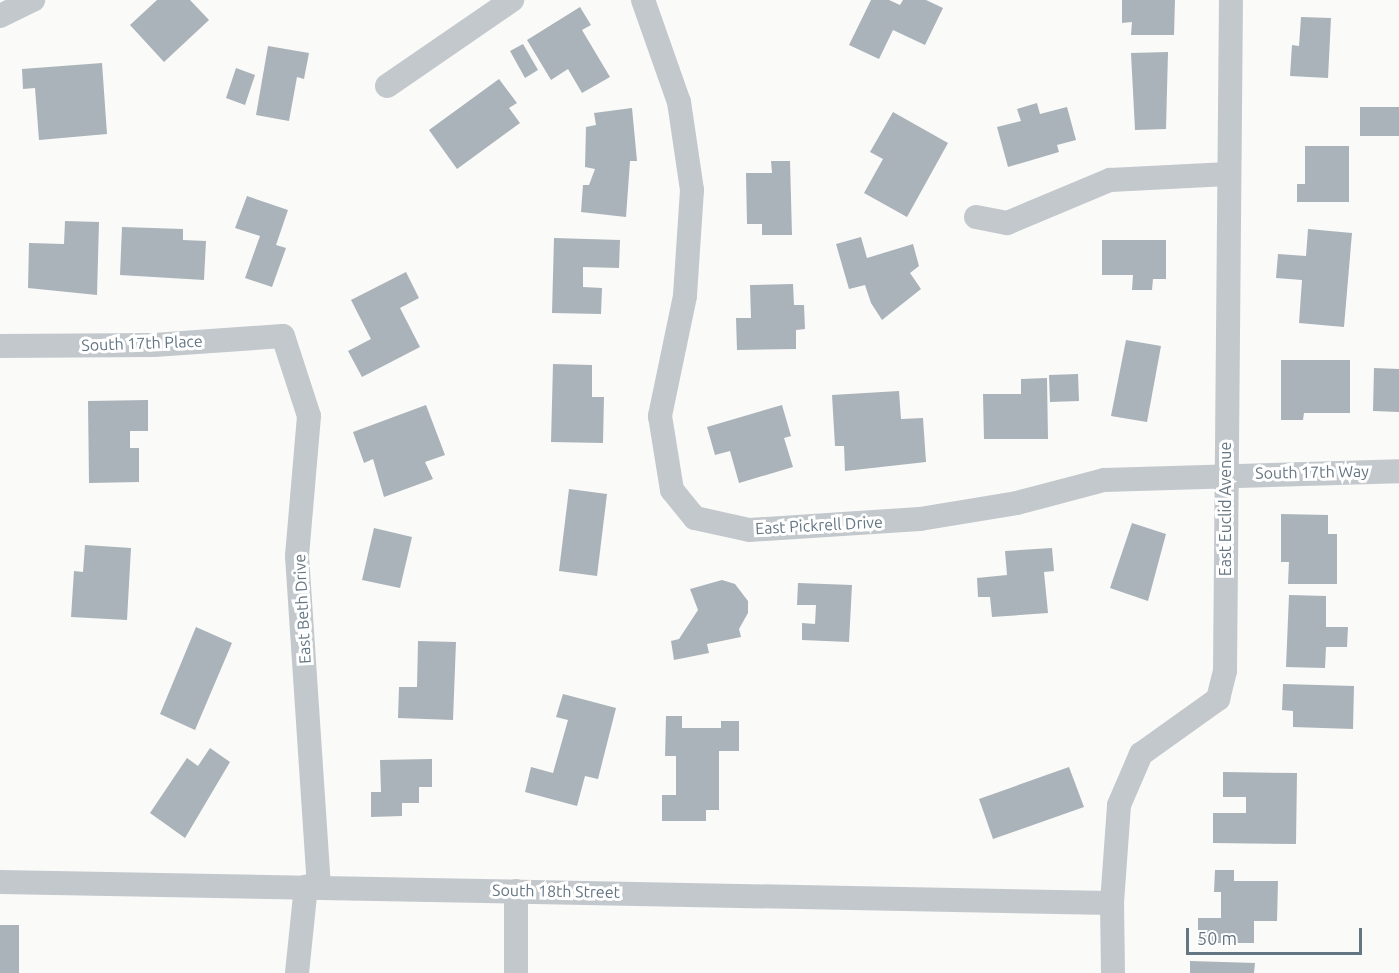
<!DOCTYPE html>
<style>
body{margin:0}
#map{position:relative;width:1399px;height:973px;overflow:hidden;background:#fafaf8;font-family:Ubuntu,sans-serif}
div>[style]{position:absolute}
.building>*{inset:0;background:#aab3b9}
.minor>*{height:24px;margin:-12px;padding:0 12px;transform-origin:12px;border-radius:12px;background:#c3c8cc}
span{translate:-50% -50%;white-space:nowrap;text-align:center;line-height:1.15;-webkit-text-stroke:6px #fff;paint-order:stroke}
.street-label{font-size:16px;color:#657683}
.scale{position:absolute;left:1186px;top:928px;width:176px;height:27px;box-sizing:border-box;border:3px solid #657683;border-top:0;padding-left:8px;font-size:18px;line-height:21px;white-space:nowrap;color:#657683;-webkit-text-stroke:4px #fff;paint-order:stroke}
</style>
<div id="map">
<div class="building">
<i style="clip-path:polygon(157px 0,190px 0,209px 20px,164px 62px,130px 25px)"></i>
<i style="clip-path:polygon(871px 0,889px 0,900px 5px,903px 0,926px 0,943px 8px,925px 45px,893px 30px,879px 59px,849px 45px)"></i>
<i style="clip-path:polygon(1122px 0,1175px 0,1174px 35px,1131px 35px,1132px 22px,1122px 23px)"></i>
<i style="clip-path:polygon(580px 7px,591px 25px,582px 30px,610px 77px,582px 93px,568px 69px,551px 80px,527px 40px)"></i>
<i style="clip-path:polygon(1301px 17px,1331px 18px,1328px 78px,1290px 76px,1292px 45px,1299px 46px)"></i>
<i style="clip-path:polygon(523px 44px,538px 70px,525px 78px,510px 51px)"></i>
<i style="clip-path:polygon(268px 46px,309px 53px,304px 79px,297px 77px,289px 121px,256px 115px)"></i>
<i style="clip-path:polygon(1168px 52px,1166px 129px,1135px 130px,1131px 53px)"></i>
<i style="clip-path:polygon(102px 63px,107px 134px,39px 140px,35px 88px,23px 89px,22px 69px)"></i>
<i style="clip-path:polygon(236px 68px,255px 75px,245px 105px,226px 98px)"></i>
<i style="clip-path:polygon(499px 79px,517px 103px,509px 108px,520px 123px,457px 169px,429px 130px)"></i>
<i style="clip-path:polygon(1037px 103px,1040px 114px,1067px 107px,1076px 140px,1057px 145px,1059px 152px,1008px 167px,997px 127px,1021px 121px,1017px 109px)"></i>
<i style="clip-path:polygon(1360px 107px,1399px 107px,1399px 136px,1360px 136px)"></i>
<i style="clip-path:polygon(632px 108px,637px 161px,630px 161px,626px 217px,581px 212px,583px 185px,589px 185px,595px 169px,585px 167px,586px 127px,596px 125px,594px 113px)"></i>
<i style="clip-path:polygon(893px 112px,948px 143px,907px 217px,864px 193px,883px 159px,870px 152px)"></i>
<i style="clip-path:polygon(1305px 146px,1349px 146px,1349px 202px,1297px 202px,1297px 184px,1305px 184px)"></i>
<i style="clip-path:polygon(771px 161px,790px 161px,792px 235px,762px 235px,762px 224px,747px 224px,746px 173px,772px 173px)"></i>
<i style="clip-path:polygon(247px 196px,288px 210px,276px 245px,286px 248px,272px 287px,245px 278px,260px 236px,235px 228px)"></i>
<i style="clip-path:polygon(65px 221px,99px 222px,97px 295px,28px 288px,29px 243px,64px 244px)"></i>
<i style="clip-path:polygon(122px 227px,183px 229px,183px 240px,206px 241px,204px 280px,120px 275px)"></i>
<i style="clip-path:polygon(1308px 229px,1352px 233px,1344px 327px,1299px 323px,1302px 280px,1276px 278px,1278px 254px,1306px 256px)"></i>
<i style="clip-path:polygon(861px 237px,867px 258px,913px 244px,919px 266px,910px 273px,921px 289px,882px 320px,871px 303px,865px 285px,849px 289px,836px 244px)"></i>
<i style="clip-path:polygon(554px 238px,620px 240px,619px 268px,583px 267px,583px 287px,602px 288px,601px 314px,552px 313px)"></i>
<i style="clip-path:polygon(1102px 240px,1166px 240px,1166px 279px,1153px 279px,1152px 290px,1132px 290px,1133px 275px,1102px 275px)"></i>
<i style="clip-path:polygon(406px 272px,419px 298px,400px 308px,420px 347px,362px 377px,348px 351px,371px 339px,351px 300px)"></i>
<i style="clip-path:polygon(793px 284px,794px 305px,804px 305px,805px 329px,796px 330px,796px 349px,737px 350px,736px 318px,751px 318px,750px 285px)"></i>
<i style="clip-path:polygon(1126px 340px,1161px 346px,1147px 422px,1111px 416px)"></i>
<i style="clip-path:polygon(1281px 360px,1350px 360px,1350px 413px,1304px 413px,1303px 420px,1281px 420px)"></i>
<i style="clip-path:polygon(553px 364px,592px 365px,592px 397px,604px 397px,603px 443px,551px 442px)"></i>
<i style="clip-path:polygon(1374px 368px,1399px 369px,1399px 412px,1373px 411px)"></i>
<i style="clip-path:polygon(1078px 374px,1079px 401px,1050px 402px,1049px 375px)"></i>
<i style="clip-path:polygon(1047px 378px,1048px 439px,984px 439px,983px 394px,1021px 394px,1021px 379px)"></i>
<i style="clip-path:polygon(899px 391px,901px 419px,923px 418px,926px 462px,845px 471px,844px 446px,835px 446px,832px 395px)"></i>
<i style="clip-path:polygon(148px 400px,148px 431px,130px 431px,130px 448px,139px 448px,139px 482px,89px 483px,88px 401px)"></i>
<i style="clip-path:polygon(426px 405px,445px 455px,425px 462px,433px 479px,384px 497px,373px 459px,364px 463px,353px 432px)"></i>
<i style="clip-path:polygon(782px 405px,791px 436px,784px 438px,793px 467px,739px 483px,730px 451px,715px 455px,707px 427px)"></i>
<i style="clip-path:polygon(569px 489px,607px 494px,597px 576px,559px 571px)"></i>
<i style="clip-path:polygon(1281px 514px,1328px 515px,1328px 534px,1337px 534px,1337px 584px,1288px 584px,1289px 562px,1281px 562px)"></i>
<i style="clip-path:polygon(1132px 523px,1166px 534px,1148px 601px,1110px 588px)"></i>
<i style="clip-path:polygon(374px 528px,412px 537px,400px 588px,362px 580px)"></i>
<i style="clip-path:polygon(85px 545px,131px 548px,127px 620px,71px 617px,74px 571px,83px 572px)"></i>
<i style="clip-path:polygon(1052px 548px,1054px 571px,1044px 572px,1048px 613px,992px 617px,990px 597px,978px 597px,977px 578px,1007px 575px,1005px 551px)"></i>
<i style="clip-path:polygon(722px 580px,735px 584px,748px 601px,748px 613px,739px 629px,741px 637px,707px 644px,709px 653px,674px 660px,671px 641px,679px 639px,698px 610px,690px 589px)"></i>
<i style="clip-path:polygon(798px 583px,852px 585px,849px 642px,802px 640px,802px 623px,815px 624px,816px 605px,797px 605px)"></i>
<i style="clip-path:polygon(1289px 595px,1326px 596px,1326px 627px,1348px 627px,1347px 647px,1326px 647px,1325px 668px,1286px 667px)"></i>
<i style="clip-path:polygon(196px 627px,232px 643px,195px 730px,160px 714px)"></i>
<i style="clip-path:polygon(418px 641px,456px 642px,453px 720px,398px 718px,399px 687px,417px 687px)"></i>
<i style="clip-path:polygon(1283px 684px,1354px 686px,1353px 729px,1293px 727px,1293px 711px,1282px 710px)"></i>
<i style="clip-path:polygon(563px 694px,616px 708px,598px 779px,585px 776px,577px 806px,525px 792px,531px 767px,553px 773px,568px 720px,556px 717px)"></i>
<i style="clip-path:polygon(666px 716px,682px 716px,682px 728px,721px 728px,721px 721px,739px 721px,739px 751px,719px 751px,719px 810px,706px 810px,706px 821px,662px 821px,662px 795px,676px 795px,676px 756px,665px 756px)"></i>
<i style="clip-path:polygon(210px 748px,230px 762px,185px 838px,150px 813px,187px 758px,198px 766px)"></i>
<i style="clip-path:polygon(432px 759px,432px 787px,419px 787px,419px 803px,402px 803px,402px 816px,371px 817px,371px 792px,381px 792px,380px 760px)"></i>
<i style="clip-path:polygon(1069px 767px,1084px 807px,993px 839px,979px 799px)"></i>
<i style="clip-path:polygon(1223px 772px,1297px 773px,1296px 844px,1213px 843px,1213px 813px,1246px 813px,1246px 797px,1223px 797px)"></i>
<i style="clip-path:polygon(1215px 870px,1234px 870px,1234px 881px,1278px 881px,1277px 921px,1254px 921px,1254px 943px,1198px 943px,1198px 918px,1221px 918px,1221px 892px,1214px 892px)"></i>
<i style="clip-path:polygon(0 925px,19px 925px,19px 973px,0 973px)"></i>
<i style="clip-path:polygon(1190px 961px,1255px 963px,1254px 973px,1190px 973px)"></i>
</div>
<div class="minor">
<i style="left:643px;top:0;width:108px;rotate:70.6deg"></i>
<i style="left:679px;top:102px;width:89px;rotate:81.6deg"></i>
<i style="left:692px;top:190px;width:106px;rotate:93.8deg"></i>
<i style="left:685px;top:296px;width:123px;rotate:101.8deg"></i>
<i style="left:660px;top:416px;width:75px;rotate:80.8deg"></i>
<i style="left:672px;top:490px;width:36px;rotate:51deg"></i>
<i style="left:695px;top:518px;width:55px;rotate:12.5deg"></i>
<i style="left:749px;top:530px;width:171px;rotate:-3.7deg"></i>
<i style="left:920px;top:519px;width:98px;rotate:-9.4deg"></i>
<i style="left:1017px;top:503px;width:90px;rotate:-14.8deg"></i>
<i style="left:1104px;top:480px;width:295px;rotate:-1.7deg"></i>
<i style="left:0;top:16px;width:37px;rotate:-26deg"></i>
<i style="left:387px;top:86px;width:152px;rotate:-34.5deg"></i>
<i style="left:976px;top:217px;width:32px;rotate:11deg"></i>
<i style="left:1007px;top:223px;width:112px;rotate:-22.7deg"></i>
<i style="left:1110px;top:180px;width:118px;rotate:-2.9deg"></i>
<i style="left:0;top:346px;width:154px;rotate:-0.4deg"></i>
<i style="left:154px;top:345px;width:129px;rotate:-4deg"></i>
<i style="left:283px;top:336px;width:84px;rotate:72deg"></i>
<i style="left:309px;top:416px;width:141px;rotate:94.9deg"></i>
<i style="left:297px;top:556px;width:331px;rotate:86.2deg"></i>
<i style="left:0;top:882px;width:1112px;rotate:1.08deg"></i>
<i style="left:516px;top:891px;width:82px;rotate:90deg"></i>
<i style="left:297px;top:973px;width:87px;rotate:-84.1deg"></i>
<i style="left:1113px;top:973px;width:70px;rotate:-90.8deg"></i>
<i style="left:1112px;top:903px;width:98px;rotate:-85.9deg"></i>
<i style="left:1119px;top:805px;width:56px;rotate:-66.7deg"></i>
<i style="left:1141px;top:754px;width:95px;rotate:-35.5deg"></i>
<i style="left:1218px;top:699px;width:29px;rotate:-76deg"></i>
<i style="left:1225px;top:671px;width:671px;rotate:-89.49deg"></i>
</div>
<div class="street-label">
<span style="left:142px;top:343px;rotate:-2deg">South 17th Place</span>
<span style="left:1312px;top:472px;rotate:-1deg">South 17th Way</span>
<span style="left:1225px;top:509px;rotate:-90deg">East Euclid Avenue</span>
<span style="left:819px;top:525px;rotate:-3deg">East Pickrell Drive</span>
<span style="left:302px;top:609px;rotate:-93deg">East Beth Drive</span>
<span style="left:556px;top:891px;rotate:1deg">South 18th Street</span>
</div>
<div class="scale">50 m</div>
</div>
